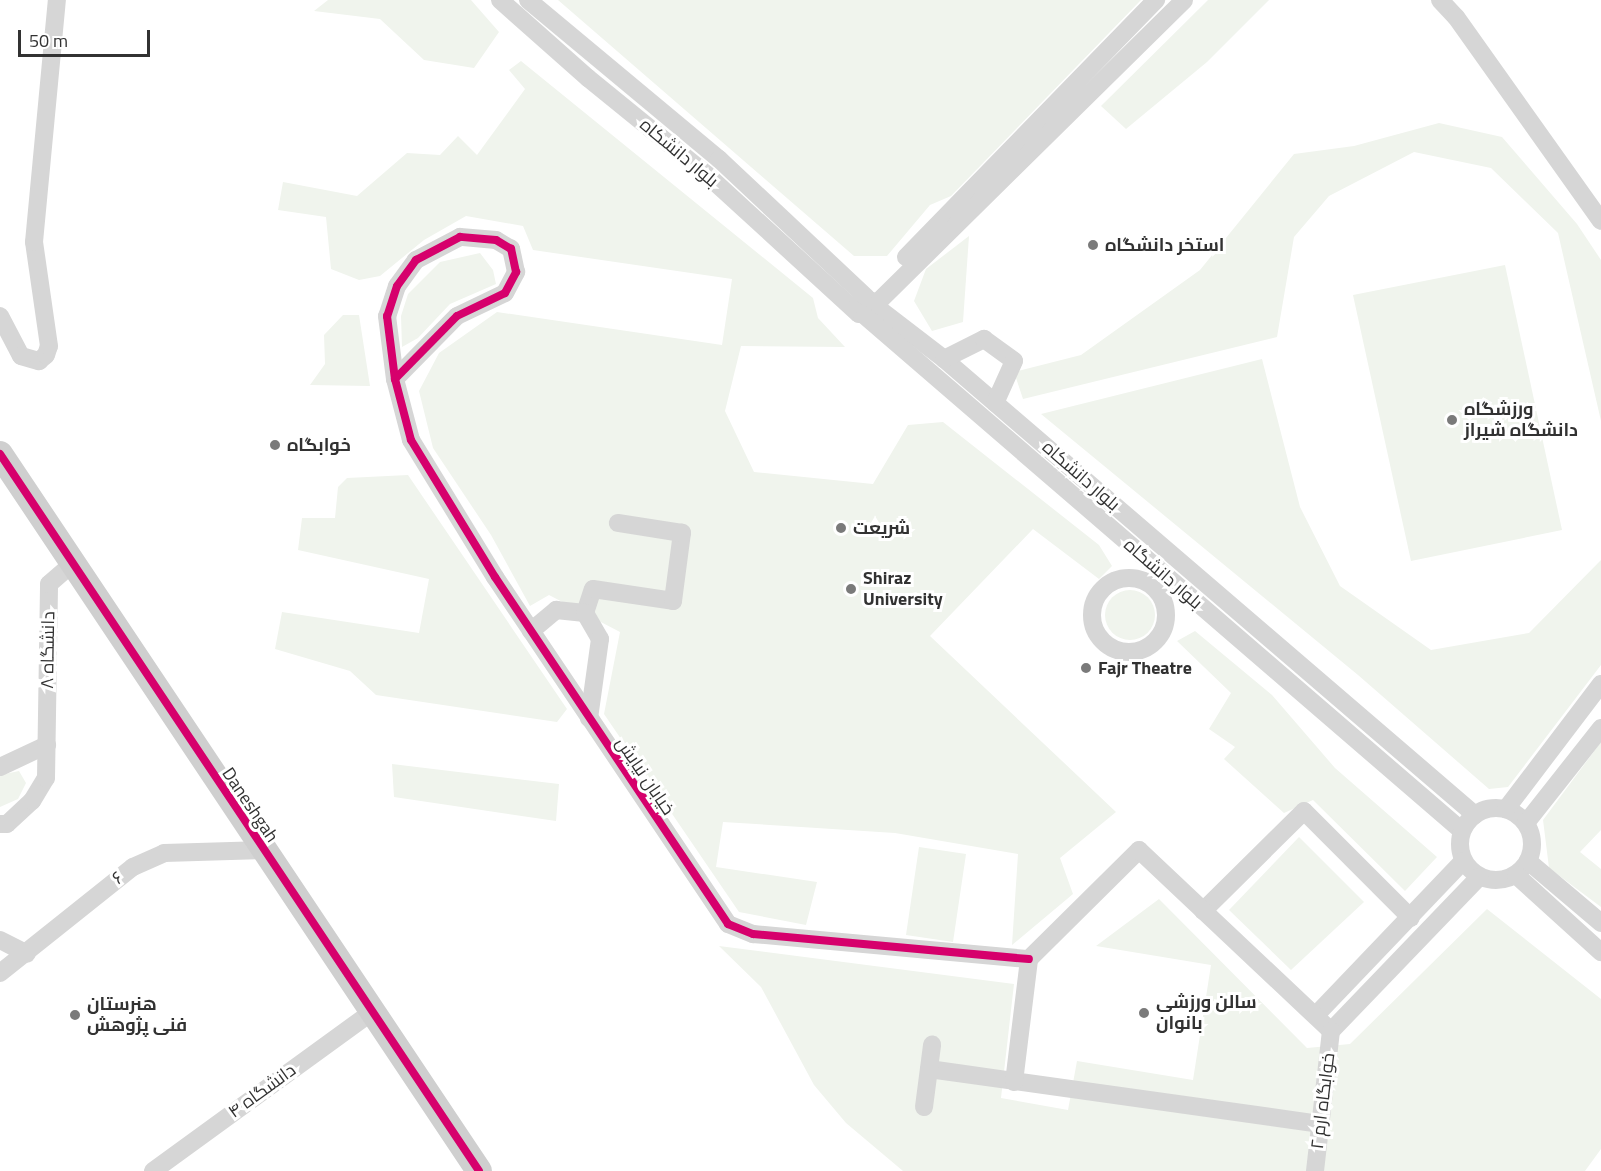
<!DOCTYPE html>
<meta charset="utf-8">
<style>
body{margin:0}
#map{position:relative;width:1601px;height:1171px;overflow:hidden;background:#fff;font-family:"Titillium Web",Cairo,sans-serif}
div>[style]{position:absolute}
.green>*{inset:0;background:#f0f4ed}
.round{border-radius:50%}
.street>*{height:18px;margin:-9px;padding:0 9px;transform-origin:9px;border-radius:9px;background:#d6d6d6}
.street>.ring{margin:-9px;padding:0;box-sizing:content-box;background:none;border:18px solid #d6d6d6;border-radius:50%}
.secondary>*{height:26px;margin:-13px;padding:0 13px;transform-origin:13px;border-radius:13px;background:#cfcfcf}
.cycleway>*{height:8px;margin:-4px;padding:0 4px;transform-origin:4px;border-radius:4px;background:#d6006c}
.dots>*{width:16px;height:16px;translate:-50% -50%;box-sizing:border-box;border:3px solid #fff;border-radius:50%}
span{translate:-50% -50%;white-space:nowrap;text-align:center;line-height:1.15;-webkit-text-stroke:6px #fff;paint-order:stroke}
.street-label{font-size:18px;color:#323232}
.poi-label{font-size:18px;color:#323232;font-weight:700}
.left{translate:0 -50%;text-align:left}
.scale{position:absolute;left:18px;top:30px;width:132px;height:27px;box-sizing:border-box;border:3px solid #323232;border-top:0;padding-left:8px;font-size:18px;line-height:21px;white-space:nowrap;color:#323232;-webkit-text-stroke:4px #fff;paint-order:stroke}
</style>
<div id="map">
<div class="green">
<i style="clip-path:polygon(328px 0,471px 0,499px 32px,474px 68px,424px 60px,380px 19px,314px 11px)"></i>
<i style="clip-path:polygon(558px 0,1141px 0,951px 196px,930px 205px,887px 256px,854px 256px)"></i>
<i style="clip-path:polygon(1208px 0,1269px 0,1207px 62px,1126px 129px,1101px 106px)"></i>
<i style="clip-path:polygon(521px 61px,813px 298px,818px 318px,845px 347px,741px 346px,725px 411px,754px 472px,873px 484px,908px 425px,943px 422px,1099px 545px,1112px 566px,1099px 579px,1033px 529px,930px 636px,1116px 812px,1060px 858px,1073px 894px,1012px 945px,1018px 854px,895px 833px,723px 822px,716px 867px,817px 882px,806px 925px,739px 912px,604px 714px,620px 632px,549px 595px,530px 606px,491px 535px,433px 448px,419px 391px,439px 353px,497px 312px,722px 345px,732px 279px,533px 250px,523px 226px,466px 216px,424px 240px,380px 276px,359px 280px,331px 269px,326px 217px,278px 210px,283px 182px,357px 196px,407px 153px,440px 155px,458px 136px,477px 155px,525px 89px,509px 70px)"></i>
<i style="clip-path:polygon(1439px 123px,1502px 137px,1577px 224px,1601px 260px,1601px 421px,1558px 233px,1491px 168px,1414px 152px,1329px 196px,1294px 237px,1277px 337px,1023px 399px,1014px 372px,1081px 355px,1200px 270px,1294px 154px,1354px 146px)"></i>
<i style="clip-path:polygon(969px 236px,963px 322px,932px 331px,914px 301px,926px 269px)"></i>
<i style="clip-path:polygon(480px 253px,493px 270px,496px 284px,450px 304px,418px 338px,402px 347px,401px 316px,408px 294px,440px 262px)"></i>
<i style="clip-path:polygon(1505px 265px,1562px 530px,1411px 561px,1353px 295px)"></i>
<i style="clip-path:polygon(343px 315px,359px 315px,370px 386px,310px 385px,325px 364px,324px 335px)"></i>
<i style="clip-path:polygon(1262px 359px,1300px 507px,1340px 586px,1431px 650px,1529px 633px,1601px 560px,1601px 665px,1508px 787px,1489px 789px,1358px 675px,1041px 414px)"></i>
<i style="clip-path:polygon(408px 475px,567px 709px,557px 722px,376px 695px,350px 671px,275px 649px,282px 612px,419px 633px,429px 579px,298px 550px,302px 518px,335px 518px,338px 487px,347px 478px)"></i>
<i class="round" style="left:1105px;top:590px;width:50px;height:50px"></i>
<i style="clip-path:polygon(1195px 631px,1272px 695px,1335px 768px,1437px 857px,1405px 891px,1313px 800px,1284px 813px,1224px 759px,1235px 747px,1209px 729px,1231px 693px,1177px 641px)"></i>
<i style="clip-path:polygon(1601px 742px,1601px 830px,1580px 852px,1601px 869px,1601px 907px,1549px 868px,1543px 820px)"></i>
<i style="clip-path:polygon(392px 764px,559px 784px,556px 821px,394px 797px)"></i>
<i style="clip-path:polygon(19px 771px,26px 783px,18px 799px,0 807px,0 775px)"></i>
<i style="clip-path:polygon(1299px 837px,1364px 902px,1291px 970px,1229px 910px)"></i>
<i style="clip-path:polygon(919px 847px,966px 854px,953px 942px,906px 935px)"></i>
<i style="clip-path:polygon(1159px 899px,1307px 1048px,1350px 1044px,1487px 909px,1601px 999px,1601px 1149px,1585px 1171px,903px 1171px,846px 1123px,814px 1085px,761px 987px,719px 946px,1014px 984px,1001px 1098px,1068px 1110px,1077px 1061px,1193px 1080px,1211px 965px,1096px 946px)"></i>
</div>
<div class="street">
<i style="left:500px;top:0;width:118px;rotate:41.6deg"></i>
<i style="left:588px;top:78px;width:152px;rotate:39.1deg"></i>
<i style="left:706px;top:174px;width:207px;rotate:42.5deg"></i>
<i style="left:859px;top:314px;width:12px"></i>
<i style="left:871px;top:314px;width:12px;rotate:-76deg"></i>
<i style="left:874px;top:302px;width:12px;rotate:-156deg"></i>
<i style="left:863px;top:297px;width:14px;rotate:120deg"></i>
<i style="left:528px;top:0;width:249px;rotate:39.8deg"></i>
<i style="left:719px;top:159px;width:202px;rotate:43.2deg"></i>
<i style="left:1440px;top:0;width:23px;rotate:47deg"></i>
<i style="left:1456px;top:17px;width:250px;rotate:54.6deg"></i>
<i style="left:906px;top:257px;width:359px;rotate:-45.8deg"></i>
<i style="left:875px;top:305px;width:434px;rotate:-44.6deg"></i>
<i style="left:875px;top:306px;width:87px;rotate:37.5deg"></i>
<i style="left:944px;top:359px;width:700px;rotate:40.65deg"></i>
<i style="left:0;top:316px;width:45px;rotate:62.3deg"></i>
<i style="left:21px;top:356px;width:19px;rotate:16deg"></i>
<i style="left:39px;top:361px;width:9px;rotate:-41deg"></i>
<i style="left:46px;top:355px;width:9px;rotate:-72deg"></i>
<i style="left:49px;top:346px;width:105px;rotate:-98.2deg"></i>
<i style="left:34px;top:242px;width:243px;rotate:-84.6deg"></i>
<i style="left:865px;top:316px;width:788px;rotate:40.78deg"></i>
<i style="left:944px;top:359px;width:45px;rotate:-26.6deg"></i>
<i style="left:984px;top:339px;width:37px;rotate:36deg"></i>
<i style="left:1014px;top:361px;width:46px;rotate:114.3deg"></i>
<i style="left:395px;top:379px;width:88px;rotate:-45.5deg"></i>
<i style="left:457px;top:316px;width:53px;rotate:-25.6deg"></i>
<i style="left:505px;top:293px;width:24px;rotate:-62deg"></i>
<i style="left:516px;top:272px;width:24px;rotate:-102deg"></i>
<i style="left:511px;top:249px;width:17px;rotate:-149deg"></i>
<i style="left:496px;top:240px;width:36px;rotate:-175deg"></i>
<i style="left:460px;top:237px;width:50px;rotate:152.4deg"></i>
<i style="left:416px;top:260px;width:32px;rotate:126deg"></i>
<i style="left:397px;top:286px;width:32px;rotate:108deg"></i>
<i style="left:387px;top:316px;width:64px;rotate:82.8deg"></i>
<i style="left:395px;top:379px;width:63px;rotate:75.3deg"></i>
<i style="left:411px;top:440px;width:161px;rotate:58.5deg"></i>
<i style="left:495px;top:577px;width:418px;rotate:56.1deg"></i>
<i style="left:728px;top:924px;width:27px;rotate:22deg"></i>
<i style="left:753px;top:934px;width:277px;rotate:5.2deg"></i>
<i class="ring" style="left:1092px;top:578px;width:56px;height:56px"></i>
<i style="left:585px;top:613px;width:25px;rotate:-72deg"></i>
<i style="left:593px;top:589px;width:81px;rotate:8.5deg"></i>
<i style="left:673px;top:601px;width:69px;rotate:-82.5deg"></i>
<i style="left:682px;top:533px;width:65px;rotate:-171.1deg"></i>
<i style="left:531px;top:631px;width:33px;rotate:-40deg"></i>
<i style="left:556px;top:610px;width:29px;rotate:6deg"></i>
<i style="left:585px;top:613px;width:30px;rotate:60deg"></i>
<i style="left:600px;top:639px;width:80px;rotate:97.9deg"></i>
<i style="left:0;top:767px;width:52px;rotate:-25.1deg"></i>
<i class="ring" style="left:1460px;top:808px;width:54px;height:54px"></i>
<i style="left:1506px;top:809px;width:157px;rotate:-52.8deg"></i>
<i style="left:1526px;top:823px;width:121px;rotate:-51.7deg"></i>
<i style="left:0;top:824px;width:7px"></i>
<i style="left:7px;top:824px;width:34px;rotate:-43deg"></i>
<i style="left:32px;top:801px;width:27px;rotate:-59deg"></i>
<i style="left:46px;top:778px;width:194px;rotate:-89.1deg"></i>
<i style="left:49px;top:584px;width:29px;rotate:-41deg"></i>
<i style="left:1528px;top:861px;width:96px;rotate:40.3deg"></i>
<i style="left:1516px;top:875px;width:115px;rotate:42.2deg"></i>
<i style="left:1203px;top:911px;width:142px;rotate:-44.7deg"></i>
<i style="left:1304px;top:811px;width:151px;rotate:45deg"></i>
<i style="left:0;top:940px;width:30px;rotate:27deg"></i>
<i style="left:0;top:973px;width:170px;rotate:-38.6deg"></i>
<i style="left:133px;top:867px;width:34px;rotate:-24deg"></i>
<i style="left:164px;top:853px;width:99px;rotate:-1.7deg"></i>
<i style="left:1316px;top:1015px;width:213px;rotate:-46.3deg"></i>
<i style="left:1331px;top:1031px;width:214px;rotate:-46.1deg"></i>
<i style="left:929px;top:1069px;width:394px;rotate:8deg"></i>
<i style="left:1014px;top:1082px;width:124px;rotate:-83deg"></i>
<i style="left:1029px;top:959px;width:155px;rotate:-44.7deg"></i>
<i style="left:1139px;top:850px;width:264px;rotate:43.3deg"></i>
<i style="left:924px;top:1107px;width:63px;rotate:-82.6deg"></i>
<i style="left:153px;top:1171px;width:271px;rotate:-36deg"></i>
<i style="left:1315px;top:1171px;width:141px;rotate:-83.5deg"></i>
</div>
<div class="secondary">
<i style="left:0;top:454px;width:862px;rotate:56.25deg"></i>
</div>
<div class="cycleway">
<i style="left:395px;top:379px;width:88px;rotate:-45.5deg"></i>
<i style="left:457px;top:316px;width:53px;rotate:-25.6deg"></i>
<i style="left:505px;top:293px;width:24px;rotate:-62deg"></i>
<i style="left:516px;top:272px;width:24px;rotate:-102deg"></i>
<i style="left:511px;top:249px;width:17px;rotate:-149deg"></i>
<i style="left:496px;top:240px;width:36px;rotate:-175deg"></i>
<i style="left:460px;top:237px;width:50px;rotate:152.4deg"></i>
<i style="left:416px;top:260px;width:32px;rotate:126deg"></i>
<i style="left:397px;top:286px;width:32px;rotate:108deg"></i>
<i style="left:387px;top:316px;width:64px;rotate:82.8deg"></i>
<i style="left:395px;top:379px;width:63px;rotate:75.3deg"></i>
<i style="left:411px;top:440px;width:161px;rotate:58.5deg"></i>
<i style="left:495px;top:577px;width:418px;rotate:56.1deg"></i>
<i style="left:728px;top:924px;width:27px;rotate:22deg"></i>
<i style="left:753px;top:934px;width:277px;rotate:5.2deg"></i>
<i style="left:0;top:454px;width:862px;rotate:56.25deg"></i>
</div>
<div class="dots">
<i style="left:1093px;top:245px;background:#7a7a7a"></i>
<i style="left:1452px;top:420px;background:#7a7a7a"></i>
<i style="left:275px;top:445px;background:#7a7a7a"></i>
<i style="left:841px;top:528px;background:#7a7a7a"></i>
<i style="left:851px;top:589px;background:#7a7a7a"></i>
<i style="left:1086px;top:668px;background:#7a7a7a"></i>
<i style="left:1144px;top:1013px;background:#7a7a7a"></i>
<i style="left:75px;top:1015px;background:#7a7a7a"></i>
</div>
<div class="street-label">
<span style="left:679px;top:153px;rotate:40deg">بلوار دانشکاه</span>
<span style="left:1081px;top:476px;rotate:41deg">بلوار دانشکاه</span>
<span style="left:1163px;top:574px;rotate:41deg">بلوار دانشگاه</span>
<span style="left:48px;top:650px;rotate:-89deg">۸ دانشگاه</span>
<span style="left:645px;top:776px;rotate:56deg">خیابان نیایش</span>
<span style="left:250px;top:805px;rotate:56deg">Daneshgah</span>
<span style="left:118px;top:878px;rotate:-40deg">۶</span>
<span style="left:262px;top:1091px;rotate:-36deg">۴ دانشگاه</span>
<span style="left:1323px;top:1101px;rotate:-83deg">خوابگاه ارم ۲</span>
</div>
<div class="poi-label">
<span class="left" style="left:1105px;top:245px">استخر دانشگاه</span>
<span class="left" style="left:1464px;top:420px">ورزشگاه<br>دانشگاه شیراز</span>
<span class="left" style="left:287px;top:445px">خوابگاه</span>
<span class="left" style="left:853px;top:528px">شریعت</span>
<span class="left" style="left:863px;top:589px">Shiraz<br>University</span>
<span class="left" style="left:1098px;top:668px">Fajr Theatre</span>
<span class="left" style="left:1156px;top:1013px">سالن ورزشی<br>بانوان</span>
<span class="left" style="left:87px;top:1015px">هنرستان<br>فنی پژوهش</span>
</div>
<div class="scale">50 m</div>
</div>
